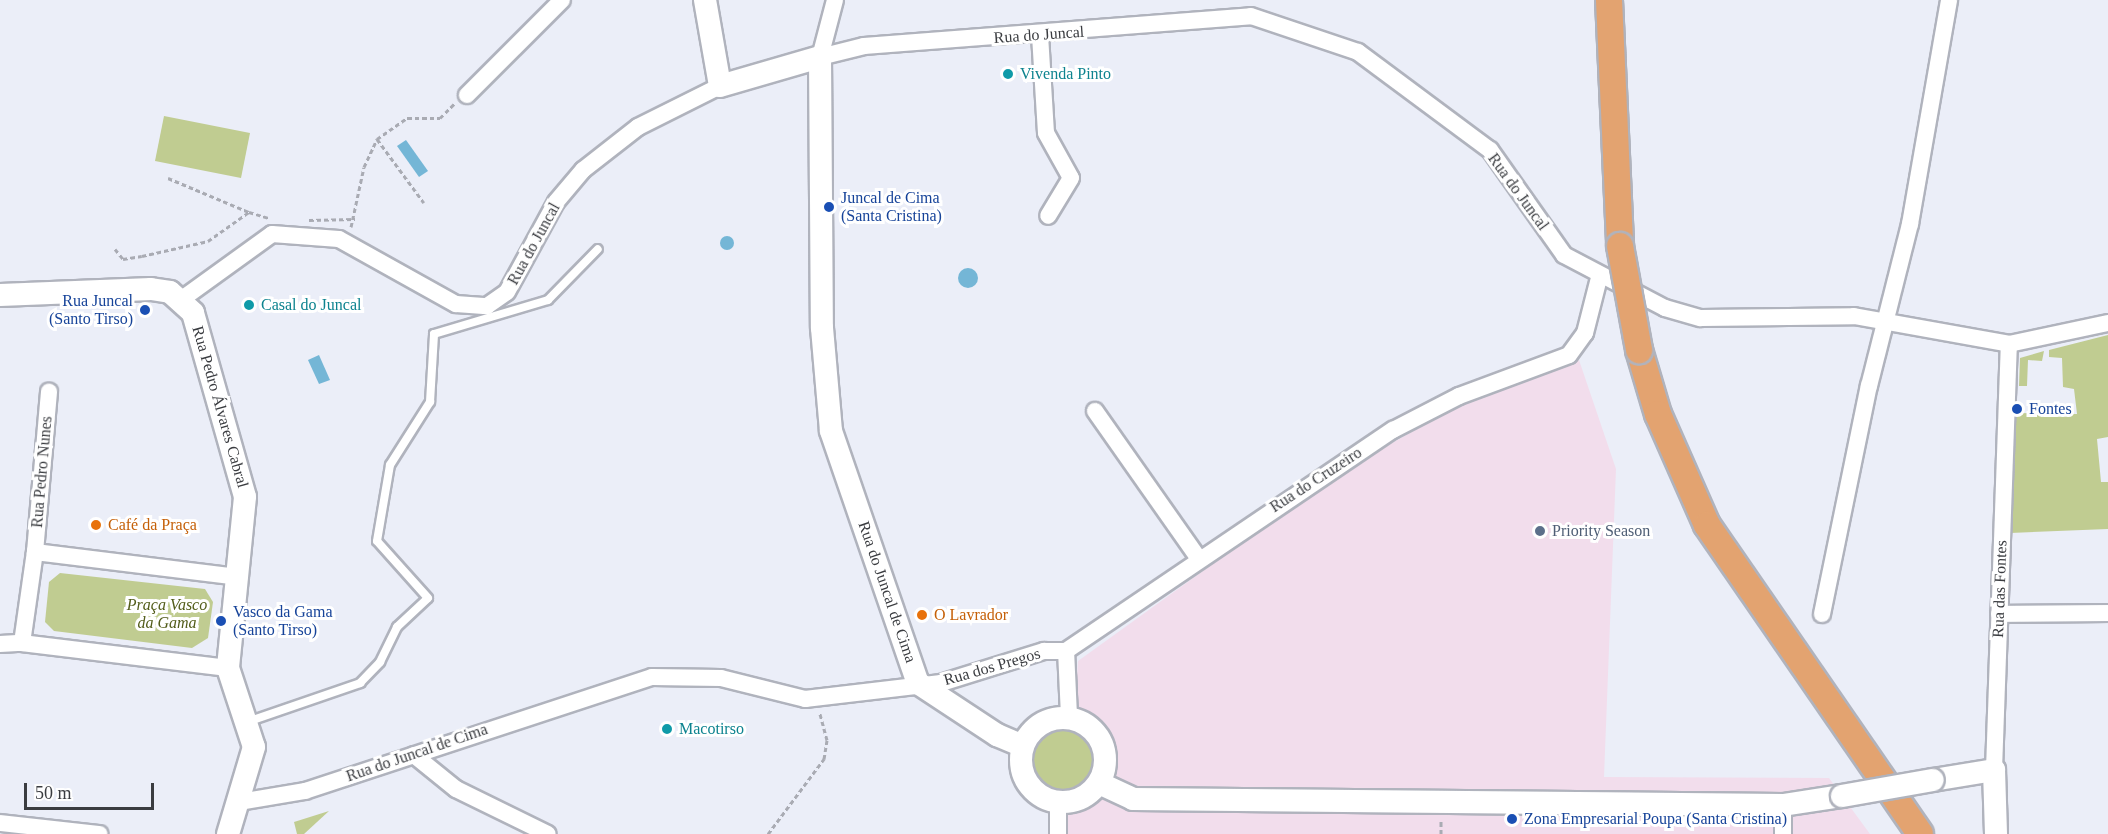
<!DOCTYPE html>
<meta charset="utf-8">
<style>
body{margin:0}
#map{position:relative;width:2108px;height:834px;overflow:hidden;background:#ebeef8;font-family:"Times New Roman",serif}
div>[style]{position:absolute}
.industrial>*{inset:0;background:#f2ddec}
.green>*{inset:0;background:#c0cc91}
.round{border-radius:50%}
.water>*{inset:0;background:#74b6d6}
.path>*{height:3px;margin-top:-1.5px;transform-origin:0;background:repeating-linear-gradient(90deg,#a9abb3 0 4.5px,transparent 0 7.5px)}
.roads{filter:drop-shadow(2px 0 #b0b3bd) drop-shadow(-2px 0 #b0b3bd) drop-shadow(0 2px #b0b3bd) drop-shadow(0 -2px #b0b3bd)}
.lane>*{height:8px;margin:-4px;padding:0 4px;transform-origin:4px;border-radius:4px;background:#fff}
.street>*{height:16px;margin:-8px;padding:0 8px;transform-origin:8px;border-radius:8px;background:#fff}
.secondary>*{height:22px;margin:-11px;padding:0 11px;transform-origin:11px;border-radius:11px;background:#fff}
.secondary>.ring{margin:-11px;padding:0;box-sizing:content-box;background:none;border:22px solid #fff;border-radius:50%}
.primary>*{height:26px;margin:-13px;padding:0 13px;transform-origin:13px;border-radius:13px;background:#e3a370}
.bridges{filter:drop-shadow(2px 0 #b0b3bd) drop-shadow(-2px 0 #b0b3bd) drop-shadow(0 2px #b0b3bd) drop-shadow(0 -2px #b0b3bd)}
.secondary-bridge>*{height:22px;margin:-11px;padding:0 11px;transform-origin:11px;border-radius:11px;background:#fff}
.primary-bridge>*{height:26px;margin:-13px;padding:0 13px;transform-origin:13px;border-radius:13px;background:#e3a370}
.dots>*{width:16px;height:16px;translate:-50% -50%;box-sizing:border-box;border:3px solid #fff;border-radius:50%}
span{translate:-50% -50%;white-space:nowrap;text-align:center;line-height:1.15;-webkit-text-stroke:6px #fff;paint-order:stroke}
.street-label{font-size:16px;color:#3a3c40}
.culture-label{font-size:16px;color:#0d838f}
.left{translate:0 -50%;text-align:left}
.transit-label{font-size:16px;color:#164399}
.right{translate:-100% -50%;text-align:right}
.food-label{font-size:16px;color:#c56008}
.service-label{font-size:16px;color:#4e5e75}
.park-label{font-size:16px;color:#535d1b;font-style:italic}
.scale{position:absolute;left:24px;top:783px;width:130px;height:27px;box-sizing:border-box;border:3px solid #3a3c40;border-top:0;padding-left:8px;font-size:18px;line-height:21px;white-space:nowrap;color:#3a3c40;-webkit-text-stroke:4px #fff;paint-order:stroke}
</style>
<div id="map">
<div class="industrial">
<i style="clip-path:polygon(1579px 360px,1616px 469px,1604px 777px,1829px 778px,1870px 834px,1066px 834px,1078px 661px,1336px 475px,1450px 410px)"></i>
</div>
<div class="green">
<i style="clip-path:polygon(164px 116px,250px 133px,241px 178px,155px 161px)"></i>
<i style="clip-path:polygon(2108px 335px,2108px 437px,2097px 439px,2101px 482px,2108px 482px,2108px 529px,2010px 533px,2014px 413px,2077px 414px,2074px 389px,2063px 387px,2062px 358px,2049px 357px,2049px 350px)"></i>
<i style="clip-path:polygon(2044px 351px,2042px 361px,2028px 360px,2027px 386px,2019px 386px,2020px 358px)"></i>
<i style="clip-path:polygon(60px 573px,205px 589px,213px 602px,208px 638px,192px 648px,54px 631px,45px 622px,49px 582px)"></i>
<i class="round" style="left:1031px;top:728px;width:64px;height:64px"></i>
<i style="clip-path:polygon(329px 811px,304px 834px,297px 834px,294px 822px)"></i>
</div>
<div class="water">
<i style="clip-path:polygon(406px 140px,428px 171px,419px 177px,397px 146px)"></i>
<i class="round" style="left:720px;top:236px;width:14px;height:14px"></i>
<i class="round" style="left:958px;top:268px;width:20px;height:20px"></i>
<i style="clip-path:polygon(319px 355px,330px 380px,319px 384px,308px 360px)"></i>
</div>
<div class="path">
<i style="left:377px;top:139px;width:79px;rotate:53.7deg"></i>
<i style="left:168px;top:178px;width:88px;rotate:22.8deg"></i>
<i style="left:309px;top:220px;width:46px;rotate:-1.2deg"></i>
<i style="left:351px;top:227px;width:61px;rotate:-77.8deg"></i>
<i style="left:364px;top:167px;width:31px;rotate:-65deg"></i>
<i style="left:377px;top:139px;width:37px;rotate:-35deg"></i>
<i style="left:407px;top:118px;width:33px"></i>
<i style="left:440px;top:118px;width:20px;rotate:-45deg"></i>
<i style="left:115px;top:249px;width:13px;rotate:51deg"></i>
<i style="left:123px;top:259px;width:19px;rotate:-9deg"></i>
<i style="left:142px;top:256px;width:68px;rotate:-12.8deg"></i>
<i style="left:208px;top:241px;width:50px;rotate:-35.3deg"></i>
<i style="left:249px;top:212px;width:21px;rotate:17deg"></i>
<i style="left:768px;top:834px;width:94px;rotate:-53.3deg"></i>
<i style="left:824px;top:759px;width:19px;rotate:-81deg"></i>
<i style="left:827px;top:740px;width:28px;rotate:-105deg"></i>
<i style="left:1441px;top:834px;width:13px;rotate:-90deg"></i>
</div>
<div class="roads">
<div class="lane">
<i style="left:247px;top:722px;width:120px;rotate:-19deg"></i>
<i style="left:360px;top:683px;width:29px;rotate:-46deg"></i>
<i style="left:380px;top:662px;width:39px;rotate:-64deg"></i>
<i style="left:397px;top:627px;width:42px;rotate:-43.1deg"></i>
<i style="left:428px;top:598px;width:76px;rotate:-131.8deg"></i>
<i style="left:377px;top:541px;width:77px;rotate:-80.3deg"></i>
<i style="left:390px;top:465px;width:75px;rotate:-57.6deg"></i>
<i style="left:430px;top:402px;width:68px;rotate:-86.6deg"></i>
<i style="left:434px;top:334px;width:119px;rotate:-16.6deg"></i>
<i style="left:548px;top:300px;width:71px;rotate:-45.6deg"></i>
</div>
<div class="street">
<i style="left:835px;top:0;width:59px;rotate:104.7deg"></i>
<i style="left:820px;top:57px;width:45px;rotate:-14deg"></i>
<i style="left:864px;top:46px;width:388px;rotate:-4.4deg"></i>
<i style="left:1251px;top:16px;width:113px;rotate:18.6deg"></i>
<i style="left:1358px;top:52px;width:164px;rotate:36.6deg"></i>
<i style="left:1490px;top:150px;width:128px;rotate:54.8deg"></i>
<i style="left:1564px;top:255px;width:114px;rotate:27.7deg"></i>
<i style="left:1665px;top:308px;width:37px;rotate:16deg"></i>
<i style="left:1701px;top:318px;width:153px;rotate:-0.7deg"></i>
<i style="left:1854px;top:316px;width:158px;rotate:10.2deg"></i>
<i style="left:2009px;top:344px;width:101px;rotate:-12deg"></i>
<i style="left:1040px;top:35px;width:98px;rotate:86.5deg"></i>
<i style="left:1046px;top:133px;width:51px;rotate:60.9deg"></i>
<i style="left:1071px;top:178px;width:44px;rotate:121.2deg"></i>
<i style="left:467px;top:95px;width:134px;rotate:-45deg"></i>
<i style="left:182px;top:299px;width:111px;rotate:-35.8deg"></i>
<i style="left:272px;top:234px;width:67px;rotate:4.3deg"></i>
<i style="left:339px;top:239px;width:134px;rotate:29.1deg"></i>
<i style="left:456px;top:304px;width:31px;rotate:4deg"></i>
<i style="left:487px;top:306px;width:24px;rotate:-35deg"></i>
<i style="left:507px;top:292px;width:102px;rotate:-61.4deg"></i>
<i style="left:556px;top:202px;width:42px;rotate:-49.8deg"></i>
<i style="left:583px;top:170px;width:70px;rotate:-38deg"></i>
<i style="left:638px;top:127px;width:92px;rotate:-26.6deg"></i>
<i style="left:1095px;top:411px;width:181px;rotate:54.9deg"></i>
<i style="left:35px;top:552px;width:161px;rotate:-85deg"></i>
<i style="left:1822px;top:614px;width:233px;rotate:-78.4deg"></i>
<i style="left:1869px;top:386px;width:167px;rotate:-75.8deg"></i>
<i style="left:1910px;top:224px;width:227px;rotate:-80.1deg"></i>
<i style="left:1999px;top:614px;width:109px;rotate:-0.5deg"></i>
<i style="left:0;top:644px;width:22px;rotate:-3deg"></i>
<i style="left:228px;top:668px;width:208px;rotate:-173.1deg"></i>
<i style="left:22px;top:643px;width:92px;rotate:-81.9deg"></i>
<i style="left:35px;top:552px;width:206px;rotate:7deg"></i>
<i style="left:1069px;top:716px;width:65px;rotate:-92.6deg"></i>
<i style="left:1066px;top:651px;width:395px;rotate:-34.1deg"></i>
<i style="left:1393px;top:430px;width:74px;rotate:-27.3deg"></i>
<i style="left:1459px;top:396px;width:117px;rotate:-20.4deg"></i>
<i style="left:1569px;top:355px;width:27px;rotate:-54deg"></i>
<i style="left:1585px;top:333px;width:57px;rotate:-75.7deg"></i>
<i style="left:414px;top:755px;width:54px;rotate:39deg"></i>
<i style="left:456px;top:789px;width:102px;rotate:26.1deg"></i>
<i style="left:1994px;top:770px;width:426px;rotate:-88deg"></i>
<i style="left:239px;top:802px;width:67px;rotate:-9.5deg"></i>
<i style="left:305px;top:791px;width:365px;rotate:-18.2deg"></i>
<i style="left:652px;top:677px;width:69px;rotate:0.8deg"></i>
<i style="left:721px;top:678px;width:87px;rotate:14deg"></i>
<i style="left:805px;top:699px;width:137px;rotate:-6.7deg"></i>
<i style="left:941px;top:683px;width:108px;rotate:-17.3deg"></i>
<i style="left:1044px;top:651px;width:22px"></i>
<i style="left:0;top:823px;width:100px;rotate:6.3deg"></i>
<i style="left:1058px;top:834px;width:29px;rotate:-90deg"></i>
<i style="left:1783px;top:834px;width:29px;rotate:-90deg"></i>
</div>
<div class="secondary">
<i style="left:705px;top:0;width:87px;rotate:80.1deg"></i>
<i style="left:720px;top:86px;width:104px;rotate:-16.2deg"></i>
<i style="left:820px;top:57px;width:271px;rotate:89.6deg"></i>
<i style="left:822px;top:328px;width:103px;rotate:85deg"></i>
<i style="left:831px;top:431px;width:267px;rotate:71deg"></i>
<i style="left:918px;top:683px;width:95px;rotate:33.4deg"></i>
<i style="left:997px;top:735px;width:26px;rotate:23deg"></i>
<i style="left:0;top:295px;width:151px;rotate:-2.3deg"></i>
<i style="left:151px;top:289px;width:19px;rotate:9deg"></i>
<i style="left:170px;top:292px;width:31px;rotate:42deg"></i>
<i style="left:193px;top:313px;width:191px;rotate:74.2deg"></i>
<i style="left:245px;top:497px;width:172px;rotate:95.7deg"></i>
<i style="left:228px;top:668px;width:83px;rotate:71.8deg"></i>
<i style="left:254px;top:747px;width:91px;rotate:106.6deg"></i>
<i class="ring" style="left:1021px;top:718px;width:62px;height:62px"></i>
<i style="left:1933px;top:780px;width:62px;rotate:-9.3deg"></i>
<i style="left:1994px;top:770px;width:64px;rotate:88.2deg"></i>
<i style="left:1099px;top:783px;width:38px;rotate:25deg"></i>
<i style="left:1133px;top:799px;width:650px;rotate:0.53deg"></i>
<i style="left:1783px;top:805px;width:60px;rotate:-8.7deg"></i>
</div>
<div class="primary">
<i style="left:1609px;top:0;width:246px;rotate:87.4deg"></i>
<i style="left:1639px;top:350px;width:67px;rotate:73.5deg"></i>
<i style="left:1658px;top:414px;width:121px;rotate:66.2deg"></i>
<i style="left:1707px;top:525px;width:375px;rotate:55.4deg"></i>
</div>
</div>
<div class="bridges">
<div class="secondary-bridge">
<i style="left:1842px;top:796px;width:92px;rotate:-10deg"></i>
</div>
<div class="primary-bridge">
<i style="left:1620px;top:246px;width:106px;rotate:79.6deg"></i>
</div>
</div>
<div class="dots">
<i style="left:1008px;top:74px;background:#0f9aa8"></i>
<i style="left:829px;top:207px;background:#1a4fb4"></i>
<i style="left:249px;top:305px;background:#0f9aa8"></i>
<i style="left:145px;top:310px;background:#1a4fb4"></i>
<i style="left:2017px;top:409px;background:#1a4fb4"></i>
<i style="left:96px;top:525px;background:#e8710a"></i>
<i style="left:1540px;top:531px;background:#5c6f8a"></i>
<i style="left:922px;top:615px;background:#e8710a"></i>
<i style="left:221px;top:621px;background:#1a4fb4"></i>
<i style="left:667px;top:729px;background:#0f9aa8"></i>
<i style="left:1512px;top:819px;background:#1a4fb4"></i>
</div>
<div class="street-label">
<span style="left:1039px;top:35px;rotate:-4deg">Rua do Juncal</span>
<span style="left:1518px;top:192px;rotate:54deg">Rua do Juncal</span>
<span style="left:534px;top:244px;rotate:-61deg">Rua do Juncal</span>
<span style="left:220px;top:407px;rotate:74deg">Rua Pedro Álvares Cabral</span>
<span style="left:42px;top:472px;rotate:-85deg">Rua Pedro Nunes</span>
<span style="left:1316px;top:480px;rotate:-33deg">Rua do Cruzeiro</span>
<span style="left:2000px;top:589px;rotate:-88deg">Rua das Fontes</span>
<span style="left:887px;top:592px;rotate:71deg">Rua do Juncal de Cima</span>
<span style="left:992px;top:667px;rotate:-16deg">Rua dos Pregos</span>
<span style="left:417px;top:753px;rotate:-19deg">Rua do Juncal de Cima</span>
</div>
<div class="culture-label">
<span class="left" style="left:1020px;top:74px">Vivenda Pinto</span>
<span class="left" style="left:261px;top:305px">Casal do Juncal</span>
<span class="left" style="left:679px;top:729px">Macotirso</span>
</div>
<div class="transit-label">
<span class="left" style="left:841px;top:207px">Juncal de Cima<br>(Santa Cristina)</span>
<span class="right" style="left:133px;top:310px">Rua Juncal<br>(Santo Tirso)</span>
<span class="left" style="left:2029px;top:409px">Fontes</span>
<span class="left" style="left:233px;top:621px">Vasco da Gama<br>(Santo Tirso)</span>
<span class="left" style="left:1524px;top:819px">Zona Empresarial Poupa (Santa Cristina)</span>
</div>
<div class="food-label">
<span class="left" style="left:108px;top:525px">Café da Praça</span>
<span class="left" style="left:934px;top:615px">O Lavrador</span>
</div>
<div class="service-label">
<span class="left" style="left:1552px;top:531px">Priority Season</span>
</div>
<div class="park-label">
<span style="left:167px;top:614px">Praça Vasco<br>da Gama</span>
</div>
<div class="scale">50 m</div>
</div>
